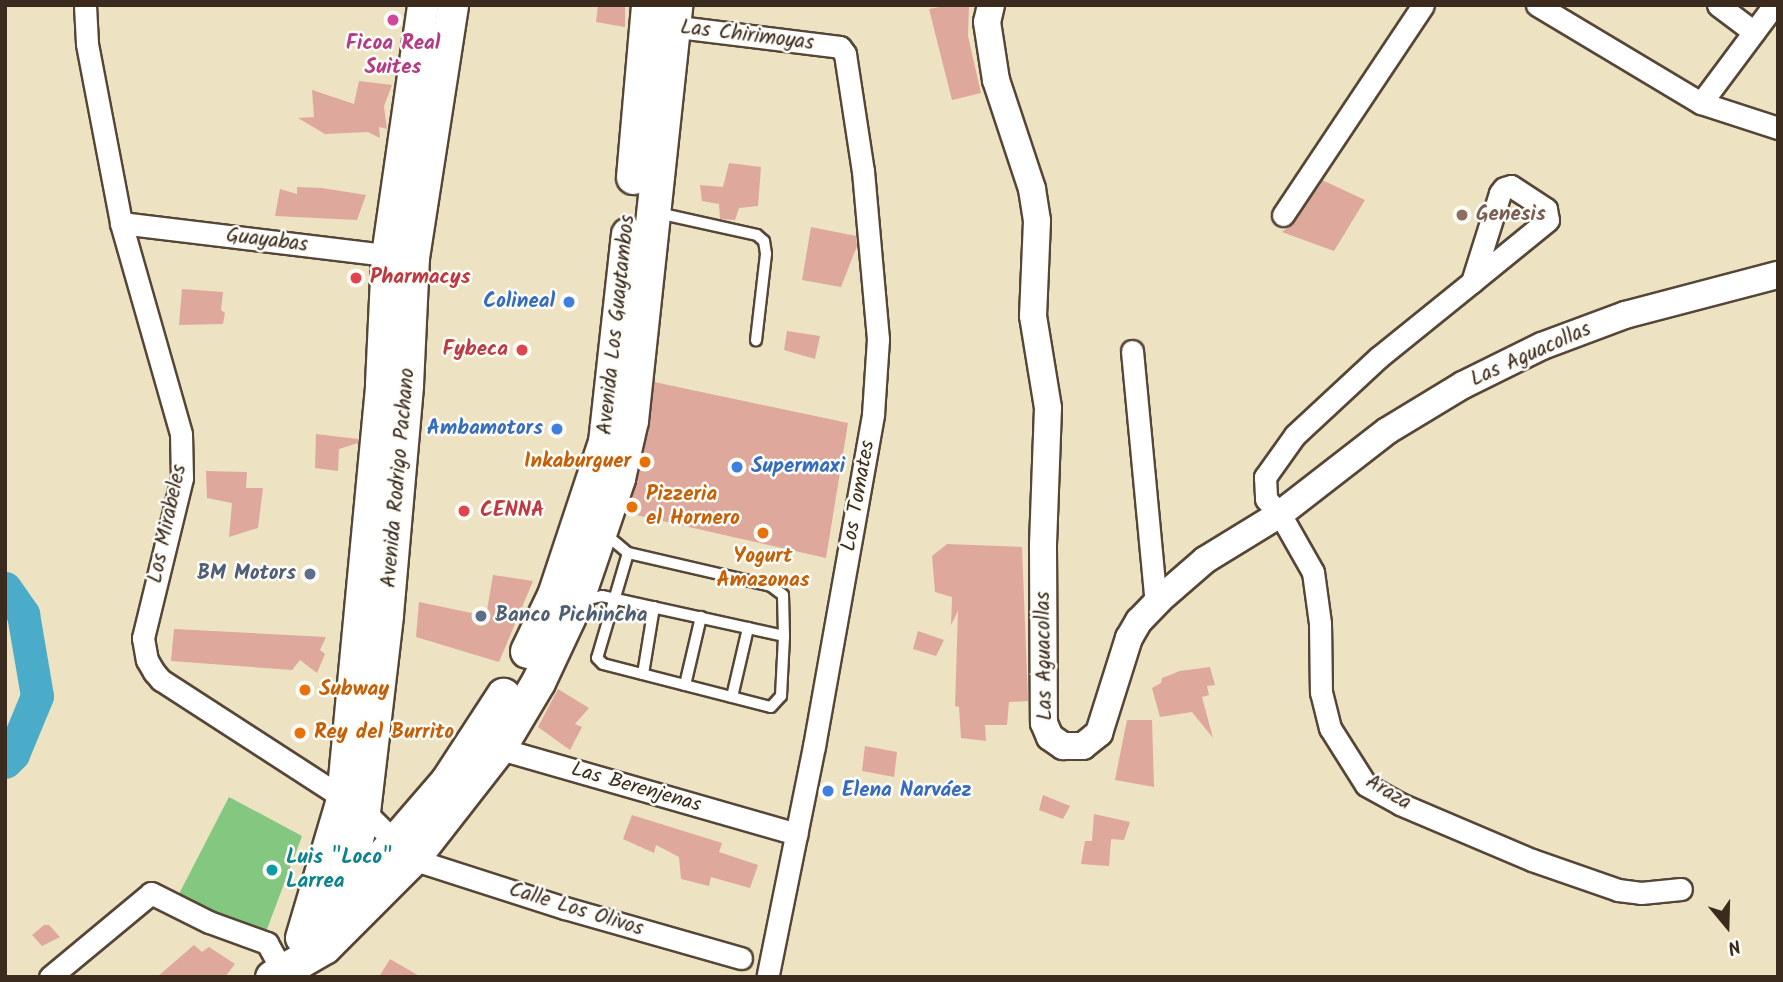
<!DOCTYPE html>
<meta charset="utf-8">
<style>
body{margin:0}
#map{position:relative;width:1783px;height:982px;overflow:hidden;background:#ede2c2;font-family:Kalam,sans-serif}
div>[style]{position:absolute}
.green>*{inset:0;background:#83c780}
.river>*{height:33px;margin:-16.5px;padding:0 16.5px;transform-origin:16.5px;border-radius:16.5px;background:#4aacc9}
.building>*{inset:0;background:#dea89c}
.roads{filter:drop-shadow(2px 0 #564637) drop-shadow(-2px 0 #564637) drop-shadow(0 2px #564637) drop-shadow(0 -2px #564637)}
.service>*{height:10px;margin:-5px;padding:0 5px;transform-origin:5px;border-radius:5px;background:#fff}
.minor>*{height:21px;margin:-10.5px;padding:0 10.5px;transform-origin:10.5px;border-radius:10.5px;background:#fff}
.tertiary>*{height:26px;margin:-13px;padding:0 13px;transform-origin:13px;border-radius:13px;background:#fff}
.secondary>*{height:30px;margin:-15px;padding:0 15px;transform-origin:15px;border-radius:15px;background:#fff}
.primary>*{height:33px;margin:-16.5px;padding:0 16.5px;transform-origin:16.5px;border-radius:16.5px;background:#fff}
.dots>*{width:19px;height:19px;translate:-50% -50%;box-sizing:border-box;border:4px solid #fdfcf7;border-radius:50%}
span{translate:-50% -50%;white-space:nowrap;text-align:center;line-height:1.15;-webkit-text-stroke:5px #fdfcf7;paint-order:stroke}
.street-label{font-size:21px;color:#3b2a1e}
.hotel-label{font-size:21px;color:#b23c85;font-weight:700}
.education-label{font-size:21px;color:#785e54;font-weight:700}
.left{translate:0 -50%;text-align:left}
.health-label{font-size:21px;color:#be3a42;font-weight:700}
.right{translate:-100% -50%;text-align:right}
.shop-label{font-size:21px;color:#366cbe;font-weight:700}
.food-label{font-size:21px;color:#c56008;font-weight:700}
.service-label{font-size:21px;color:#4e5e75;font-weight:700}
.culture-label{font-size:21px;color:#0d838f;font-weight:700}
.frame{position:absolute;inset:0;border:7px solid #3b2a1e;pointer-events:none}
.north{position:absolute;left:1692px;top:891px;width:70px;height:70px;-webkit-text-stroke:5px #fdfcf7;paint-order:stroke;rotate:161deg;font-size:19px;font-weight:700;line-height:28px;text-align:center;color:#3b2a1e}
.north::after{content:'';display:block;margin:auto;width:24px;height:32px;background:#3b2a1e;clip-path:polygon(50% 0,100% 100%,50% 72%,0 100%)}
</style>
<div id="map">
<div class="green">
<i style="clip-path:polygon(229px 797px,302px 836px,264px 937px,179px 894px)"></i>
</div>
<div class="river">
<i style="left:5px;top:588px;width:32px;rotate:55deg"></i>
<i style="left:23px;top:614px;width:83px;rotate:80.3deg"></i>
<i style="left:37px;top:696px;width:63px;rotate:112.5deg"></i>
<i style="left:13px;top:754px;width:11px;rotate:135deg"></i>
</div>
<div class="building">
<i style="clip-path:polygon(598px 5px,625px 5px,625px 27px,596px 22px)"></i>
<i style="clip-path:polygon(951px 5px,969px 5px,968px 36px,981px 93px,952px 100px,929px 9px)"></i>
<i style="clip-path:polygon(359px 81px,392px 85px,384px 106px,387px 129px,379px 127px,380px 138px,368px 132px,325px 134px,298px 118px,314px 117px,312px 90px,354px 104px)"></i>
<i style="clip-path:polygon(729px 163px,761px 167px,758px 206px,739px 208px,735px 220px,720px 219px,719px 204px,702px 201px,700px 185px,723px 187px)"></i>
<i style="clip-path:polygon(1322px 180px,1365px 200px,1334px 251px,1282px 232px,1294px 222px)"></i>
<i style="clip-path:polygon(297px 187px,322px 188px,366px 195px,357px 220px,275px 216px,280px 189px,297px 194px)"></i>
<i style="clip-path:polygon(811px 227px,856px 236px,857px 246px,841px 287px,802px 280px)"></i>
<i style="clip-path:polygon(182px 289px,223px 292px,221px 310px,225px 313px,223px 324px,179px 325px)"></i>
<i style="clip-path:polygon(787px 331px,820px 336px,815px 359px,784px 350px)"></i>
<i style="clip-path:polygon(654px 382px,848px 423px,826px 558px,627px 513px,650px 424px)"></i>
<i style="clip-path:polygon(316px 434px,358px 439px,358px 443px,339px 449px,338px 471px,315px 468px)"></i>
<i style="clip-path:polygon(206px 471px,247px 472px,246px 488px,263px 488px,258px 528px,229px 537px,232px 503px,207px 498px)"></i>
<i style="clip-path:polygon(947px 544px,1022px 547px,1028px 701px,1009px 702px,1007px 725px,985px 725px,986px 741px,961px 738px,959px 707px,955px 706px,958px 611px,951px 625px,952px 597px,935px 592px,932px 556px)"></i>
<i style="clip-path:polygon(493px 575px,533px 581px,499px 662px,416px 637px,419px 602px,486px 616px)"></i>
<i style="clip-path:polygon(174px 629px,326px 637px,320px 650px,325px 654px,317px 673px,300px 660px,292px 670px,171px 661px)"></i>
<i style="clip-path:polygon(918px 631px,944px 640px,936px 656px,913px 649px)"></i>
<i style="clip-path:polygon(1210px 667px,1215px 685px,1207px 686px,1209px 695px,1202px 697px,1213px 738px,1192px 712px,1160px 717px,1152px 688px,1161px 683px,1162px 678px,1180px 671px)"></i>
<i style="clip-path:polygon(558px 689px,589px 708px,575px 724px,582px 727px,570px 750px,538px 727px)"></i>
<i style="clip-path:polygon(1127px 720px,1152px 720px,1154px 787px,1115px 780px)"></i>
<i style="clip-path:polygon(865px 746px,897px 752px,894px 777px,862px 771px)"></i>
<i style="clip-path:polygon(1043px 795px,1070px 806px,1063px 819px,1039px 810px)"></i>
<i style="clip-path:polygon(1094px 814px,1130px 822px,1124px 840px,1111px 839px,1109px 866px,1081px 864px,1085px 841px,1092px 841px)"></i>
<i style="clip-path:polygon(632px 815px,722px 843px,719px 852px,758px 865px,750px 888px,711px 877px,709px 886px,681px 879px,679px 857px,656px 845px,654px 853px,623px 839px)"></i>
<i style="clip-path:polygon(44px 925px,49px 925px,60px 937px,42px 946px,32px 935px)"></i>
<i style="clip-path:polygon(194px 945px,202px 952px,209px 947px,235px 964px,225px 977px,157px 977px)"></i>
<i style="clip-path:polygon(390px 959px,421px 977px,379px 977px)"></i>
</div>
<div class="roads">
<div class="service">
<i style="left:658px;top:213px;width:101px;rotate:12.5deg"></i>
<i style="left:757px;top:235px;width:9px;rotate:41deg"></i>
<i style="left:764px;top:241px;width:13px;rotate:81deg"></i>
<i style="left:766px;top:254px;width:87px;rotate:96.6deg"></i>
<i style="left:628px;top:553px;width:109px;rotate:106.4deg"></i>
<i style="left:597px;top:658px;width:8px;rotate:45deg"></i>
<i style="left:603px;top:664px;width:173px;rotate:14.4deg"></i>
<i style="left:771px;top:707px;width:15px;rotate:-48deg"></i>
<i style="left:781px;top:696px;width:60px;rotate:-87.1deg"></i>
<i style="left:585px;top:605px;width:7px;rotate:-56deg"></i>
<i style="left:589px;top:599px;width:13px;rotate:-13deg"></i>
<i style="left:602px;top:596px;width:186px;rotate:12.4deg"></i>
<i style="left:784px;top:636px;width:41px;rotate:-91.4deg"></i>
<i style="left:783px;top:595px;width:15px;rotate:-143deg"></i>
<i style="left:771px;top:586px;width:147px;rotate:-167deg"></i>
<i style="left:628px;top:553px;width:31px;rotate:-140deg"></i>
<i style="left:643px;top:674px;width:68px;rotate:-80.7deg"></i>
<i style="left:685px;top:685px;width:70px;rotate:-76.8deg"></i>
<i style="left:732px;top:697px;width:71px;rotate:-76.9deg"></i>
</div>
<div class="minor">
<i style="left:85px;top:5px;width:39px;rotate:87deg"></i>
<i style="left:87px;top:44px;width:182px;rotate:79.2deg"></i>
<i style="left:121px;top:223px;width:219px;rotate:74.1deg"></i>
<i style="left:181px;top:434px;width:44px;rotate:88.7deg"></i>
<i style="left:182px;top:478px;width:165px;rotate:103.7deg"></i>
<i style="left:143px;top:638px;width:22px;rotate:80deg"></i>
<i style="left:147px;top:660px;width:14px;rotate:60deg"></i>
<i style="left:154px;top:672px;width:11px;rotate:49deg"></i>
<i style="left:161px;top:680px;width:243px;rotate:32.9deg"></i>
<i style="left:365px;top:812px;width:66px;rotate:45deg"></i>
<i style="left:412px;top:859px;width:161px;rotate:17.8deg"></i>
<i style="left:565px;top:908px;width:183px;rotate:15.9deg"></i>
<i style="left:1537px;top:5px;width:191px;rotate:30.9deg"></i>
<i style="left:1701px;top:103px;width:81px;rotate:18deg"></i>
<i style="left:1718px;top:5px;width:45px;rotate:36.9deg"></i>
<i style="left:662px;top:25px;width:179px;rotate:7deg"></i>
<i style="left:840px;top:47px;width:9px;rotate:54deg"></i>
<i style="left:845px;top:54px;width:118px;rotate:81.3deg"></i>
<i style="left:863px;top:171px;width:169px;rotate:84.9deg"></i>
<i style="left:878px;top:339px;width:76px;rotate:93.8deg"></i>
<i style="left:873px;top:415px;width:336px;rotate:100.1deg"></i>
<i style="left:814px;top:746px;width:234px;rotate:101.4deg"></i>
<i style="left:1701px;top:103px;width:122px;rotate:-53.3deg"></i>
<i style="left:1283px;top:215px;width:252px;rotate:-56.3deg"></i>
<i style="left:121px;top:223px;width:282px;rotate:6.9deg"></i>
<i style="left:1472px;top:282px;width:93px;rotate:-72.5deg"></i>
<i style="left:1500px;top:193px;width:6px;rotate:-51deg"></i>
<i style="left:1504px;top:188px;width:7px;rotate:-16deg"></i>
<i style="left:1511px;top:186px;width:42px;rotate:33.3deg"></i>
<i style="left:1546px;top:209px;width:11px;rotate:80deg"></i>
<i style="left:1548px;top:220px;width:98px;rotate:140.8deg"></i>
<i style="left:1472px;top:282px;width:119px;rotate:141.1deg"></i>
<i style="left:1379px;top:357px;width:115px;rotate:137.1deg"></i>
<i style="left:1295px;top:435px;width:52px;rotate:125.5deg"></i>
<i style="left:1265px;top:477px;width:22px;rotate:87deg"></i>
<i style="left:1266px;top:499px;width:21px;rotate:47deg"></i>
<i style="left:1280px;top:514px;width:67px;rotate:60.4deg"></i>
<i style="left:1313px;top:572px;width:51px;rotate:82.2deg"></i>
<i style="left:1320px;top:623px;width:69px;rotate:89.2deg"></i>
<i style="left:1321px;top:692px;width:37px;rotate:76deg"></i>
<i style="left:1330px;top:728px;width:67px;rotate:57.7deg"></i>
<i style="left:1366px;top:785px;width:39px;rotate:29deg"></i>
<i style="left:1400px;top:804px;width:143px;rotate:23deg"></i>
<i style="left:1532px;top:860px;width:91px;rotate:19.2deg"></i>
<i style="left:1618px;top:890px;width:23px;rotate:7deg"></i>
<i style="left:1641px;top:893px;width:40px;rotate:-5.7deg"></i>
<i style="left:1132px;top:351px;width:254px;rotate:84.6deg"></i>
<i style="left:490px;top:746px;width:319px;rotate:16deg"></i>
<i style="left:50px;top:977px;width:131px;rotate:-39.7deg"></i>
<i style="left:151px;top:893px;width:65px;rotate:26.6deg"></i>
<i style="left:209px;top:922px;width:62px;rotate:19.9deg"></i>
<i style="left:267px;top:943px;width:39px;rotate:61deg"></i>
</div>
<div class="tertiary">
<i style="left:991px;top:5px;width:17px;rotate:103deg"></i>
<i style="left:987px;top:22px;width:59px;rotate:81.2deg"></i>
<i style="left:996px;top:80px;width:115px;rotate:71.7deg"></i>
<i style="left:1032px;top:189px;width:32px;rotate:81deg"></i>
<i style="left:1037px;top:221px;width:95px;rotate:92.4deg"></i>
<i style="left:1033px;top:316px;width:93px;rotate:80.7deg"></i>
<i style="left:1048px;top:408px;width:138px;rotate:92.1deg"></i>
<i style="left:1043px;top:546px;width:177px;rotate:89.7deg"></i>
<i style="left:1044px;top:723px;width:15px;rotate:67deg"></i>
<i style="left:1050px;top:737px;width:16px;rotate:35deg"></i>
<i style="left:1063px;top:746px;width:20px"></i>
<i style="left:1083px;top:746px;width:21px;rotate:-39deg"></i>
<i style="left:1099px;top:733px;width:100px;rotate:-72.5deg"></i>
<i style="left:1129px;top:638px;width:20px;rotate:-60deg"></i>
<i style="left:1139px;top:621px;width:29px;rotate:-46deg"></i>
<i style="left:1159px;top:600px;width:61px;rotate:-41deg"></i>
<i style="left:1205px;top:560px;width:88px;rotate:-31.5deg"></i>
<i style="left:1280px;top:514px;width:135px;rotate:-37.8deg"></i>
<i style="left:1387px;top:431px;width:89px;rotate:-31.2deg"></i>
<i style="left:1463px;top:385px;width:88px;rotate:-26.3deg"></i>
<i style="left:1542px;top:346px;width:89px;rotate:-20.5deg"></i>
<i style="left:1625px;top:315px;width:158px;rotate:-14.7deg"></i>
</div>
<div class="secondary">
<i style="left:301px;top:938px;width:144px;rotate:-73.5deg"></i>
<i style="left:342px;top:800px;width:418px;rotate:-84.6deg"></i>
<i style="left:381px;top:384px;width:128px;rotate:-87.3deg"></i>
<i style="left:387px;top:256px;width:254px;rotate:-81.8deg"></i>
<i style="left:324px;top:947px;width:88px;rotate:-71.4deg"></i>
<i style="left:352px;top:864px;width:54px;rotate:-76deg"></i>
<i style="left:365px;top:812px;width:198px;rotate:-83.3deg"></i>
<i style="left:388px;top:615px;width:231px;rotate:-85deg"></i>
<i style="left:408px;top:385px;width:127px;rotate:-87.3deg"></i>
<i style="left:414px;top:258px;width:256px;rotate:-81.2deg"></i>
</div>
<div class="primary">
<i style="left:633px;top:177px;width:173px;rotate:-85deg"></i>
<i style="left:527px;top:651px;width:62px;rotate:-64.3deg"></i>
<i style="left:554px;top:595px;width:161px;rotate:-71.6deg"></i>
<i style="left:605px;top:442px;width:209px;rotate:-83.7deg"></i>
<i style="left:359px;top:883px;width:135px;rotate:-49.2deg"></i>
<i style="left:447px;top:781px;width:103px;rotate:-56.9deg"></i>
<i style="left:272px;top:977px;width:60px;rotate:-30deg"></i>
<i style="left:324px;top:947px;width:124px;rotate:-45deg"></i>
<i style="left:412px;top:859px;width:140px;rotate:-52deg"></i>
<i style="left:498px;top:749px;width:78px;rotate:-59.2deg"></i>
<i style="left:538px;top:682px;width:89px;rotate:-64.9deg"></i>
<i style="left:576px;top:601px;width:130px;rotate:-71.1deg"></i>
<i style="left:618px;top:478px;width:59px;rotate:-77.4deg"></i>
<i style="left:631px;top:420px;width:417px;rotate:-83.9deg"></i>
</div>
</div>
<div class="dots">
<i style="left:393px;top:20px;background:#d1479c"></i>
<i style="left:1462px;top:215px;background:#8d6e63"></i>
<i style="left:356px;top:278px;background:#e0444e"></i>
<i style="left:569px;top:302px;background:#3f7fe0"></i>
<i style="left:522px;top:350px;background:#e0444e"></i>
<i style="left:557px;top:429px;background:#3f7fe0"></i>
<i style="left:645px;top:462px;background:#e8710a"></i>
<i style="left:737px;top:467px;background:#3f7fe0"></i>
<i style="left:632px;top:507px;background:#e8710a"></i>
<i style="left:464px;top:511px;background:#e0444e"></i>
<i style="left:763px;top:533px;background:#e8710a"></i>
<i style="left:310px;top:574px;background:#5c6f8a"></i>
<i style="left:481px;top:616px;background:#5c6f8a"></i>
<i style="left:305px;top:690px;background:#e8710a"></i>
<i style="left:300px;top:733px;background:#e8710a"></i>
<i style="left:828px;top:791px;background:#3f7fe0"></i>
<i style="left:272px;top:870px;background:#0f9aa8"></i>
</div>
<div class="street-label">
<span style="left:747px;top:36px;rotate:7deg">Las Chirimoyas</span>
<span style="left:267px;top:241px;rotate:7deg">Guayabas</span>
<span style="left:617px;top:325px;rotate:-84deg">Avenida Los Guaytambos</span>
<span style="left:1531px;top:355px;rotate:-24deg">Las Aguacollas</span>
<span style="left:399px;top:478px;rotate:-85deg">Avenida Rodrigo Pachano</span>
<span style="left:859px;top:496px;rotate:-80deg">Los Tomates</span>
<span style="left:168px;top:524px;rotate:-78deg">Los Mirabeles</span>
<span style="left:1045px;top:656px;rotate:-91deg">Las Aguacollas</span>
<span style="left:636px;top:788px;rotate:16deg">Las Berenjenas</span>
<span style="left:1388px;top:793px;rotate:31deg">Araza</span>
<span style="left:576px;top:910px;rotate:17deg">Calle Los Olivos</span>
</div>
<div class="hotel-label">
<span style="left:393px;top:56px">Ficoa Real<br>Suites</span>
</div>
<div class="education-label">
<span class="left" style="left:1476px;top:215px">Genesis</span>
</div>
<div class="health-label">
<span class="left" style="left:370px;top:278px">Pharmacys</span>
<span class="right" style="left:508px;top:350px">Fybeca</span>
<span class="left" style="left:480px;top:511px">CENNA</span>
</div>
<div class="shop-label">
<span class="right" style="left:555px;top:302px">Colineal</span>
<span class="right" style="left:543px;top:429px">Ambamotors</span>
<span class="left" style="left:751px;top:467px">Supermaxi</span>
<span class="left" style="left:842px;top:791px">Elena Narváez</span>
</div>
<div class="food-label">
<span class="right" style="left:631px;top:462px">Inkaburguer</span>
<span class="left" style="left:646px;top:507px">Pizzeria<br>el Hornero</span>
<span style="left:763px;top:569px">Yogurt<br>Amazonas</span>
<span class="left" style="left:319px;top:690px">Subway</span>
<span class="left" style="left:314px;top:733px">Rey del Burrito</span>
</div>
<div class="service-label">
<span class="right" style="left:296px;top:574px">BM Motors</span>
<span class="left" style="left:495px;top:616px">Banco Pichincha</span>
</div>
<div class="culture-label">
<span class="left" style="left:286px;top:870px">Luis "Loco"<br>Larrea</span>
</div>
<div class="frame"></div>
<div class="north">N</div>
</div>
